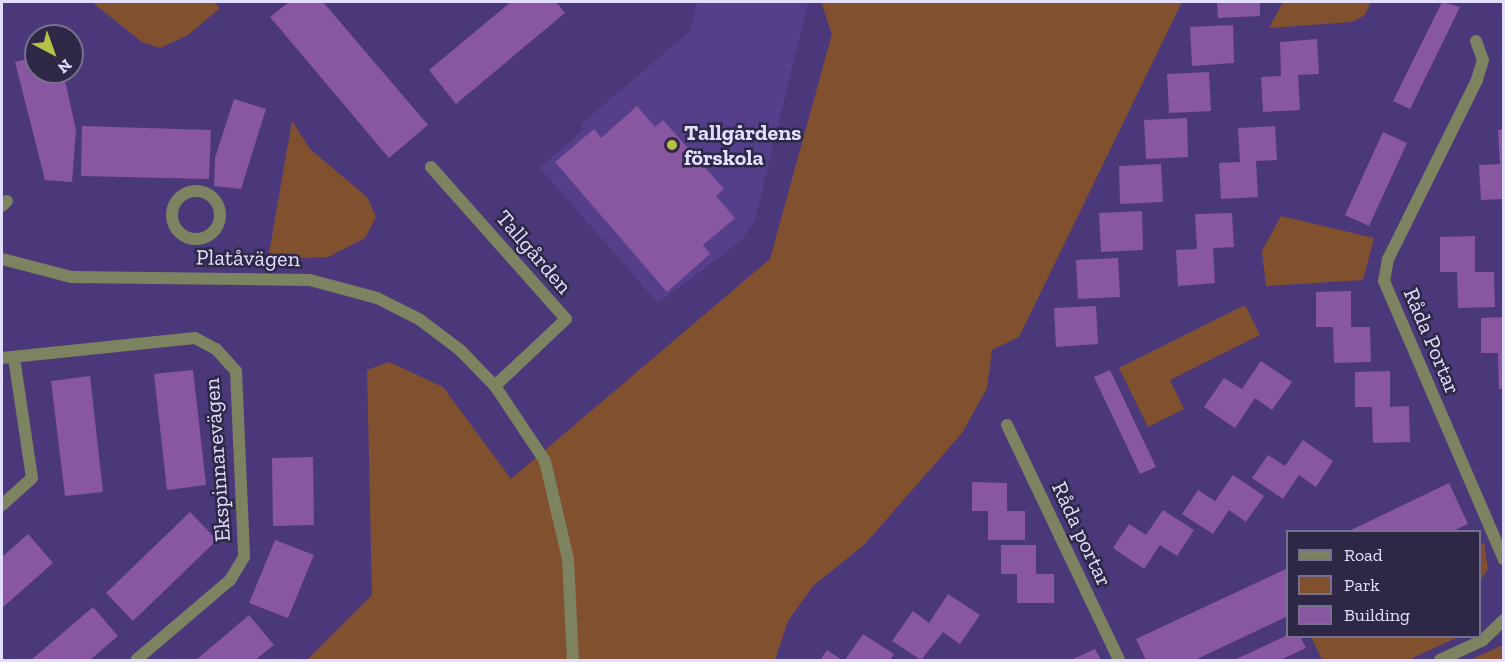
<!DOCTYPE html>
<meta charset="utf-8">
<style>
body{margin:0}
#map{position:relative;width:1505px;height:662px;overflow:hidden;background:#4b387b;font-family:"Zilla Slab",serif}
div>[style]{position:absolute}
.built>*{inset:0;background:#553f8a}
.green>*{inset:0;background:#81512f}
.building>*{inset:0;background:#8956a1}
.service>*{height:12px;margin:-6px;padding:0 6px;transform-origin:6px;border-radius:6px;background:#7d8260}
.service>.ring{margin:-6px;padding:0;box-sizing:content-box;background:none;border:12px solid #7d8260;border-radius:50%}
.minor>*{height:12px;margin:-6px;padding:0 6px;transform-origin:6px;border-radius:6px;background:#7d8260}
.dots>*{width:16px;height:16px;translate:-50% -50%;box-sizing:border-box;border:3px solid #2e2745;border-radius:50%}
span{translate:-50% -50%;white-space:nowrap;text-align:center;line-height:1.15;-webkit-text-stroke:5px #2e2745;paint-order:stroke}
.poi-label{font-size:22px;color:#e4defe;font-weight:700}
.left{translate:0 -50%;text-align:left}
.street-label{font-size:22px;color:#e4defe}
.frame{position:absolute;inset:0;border:3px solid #e4defe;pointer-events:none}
.legend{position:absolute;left:1286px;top:530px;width:195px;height:108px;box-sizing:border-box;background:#2e2745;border:2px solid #77708f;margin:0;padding:8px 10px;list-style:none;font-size:18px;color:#e4defe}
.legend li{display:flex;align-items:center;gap:12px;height:30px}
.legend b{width:30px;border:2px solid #77708f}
.north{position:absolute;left:24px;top:24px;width:60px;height:60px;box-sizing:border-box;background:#2e2745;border:2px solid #77708f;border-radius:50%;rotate:139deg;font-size:16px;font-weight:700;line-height:24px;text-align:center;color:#e4defe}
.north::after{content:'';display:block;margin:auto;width:21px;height:27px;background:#b6c148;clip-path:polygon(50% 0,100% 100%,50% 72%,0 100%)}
</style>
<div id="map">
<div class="built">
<i style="clip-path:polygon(697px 2px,808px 2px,755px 220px,741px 241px,658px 303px,540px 168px,584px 129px,580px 125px,690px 31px)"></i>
</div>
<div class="green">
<i style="clip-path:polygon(92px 2px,214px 2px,220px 8px,188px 35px,160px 48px,142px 42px)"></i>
<i style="clip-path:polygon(821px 2px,1182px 2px,1019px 337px,992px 350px,987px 388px,962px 433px,865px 544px,813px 586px,788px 621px,775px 660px,307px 660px,372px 595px,367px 370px,389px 362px,443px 387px,511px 479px,770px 259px,832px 34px)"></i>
<i style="clip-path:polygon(1283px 2px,1371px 2px,1365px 15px,1352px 22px,1269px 28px)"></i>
<i style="clip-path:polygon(292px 121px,310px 149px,367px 197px,376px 217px,365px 238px,328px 257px,268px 259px)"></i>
<i style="clip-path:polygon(1281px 216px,1374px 238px,1363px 280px,1266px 286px,1262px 251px)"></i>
<i style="clip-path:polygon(1245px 305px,1260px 335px,1170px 380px,1184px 409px,1148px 427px,1119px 368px)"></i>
<i style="clip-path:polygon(1484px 543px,1488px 569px,1480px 581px,1480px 545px)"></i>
<i style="clip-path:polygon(1311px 637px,1458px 637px,1408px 660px,1322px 660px)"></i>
<i style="clip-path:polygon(1503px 645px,1503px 660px,1470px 660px)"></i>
</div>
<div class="building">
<i style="clip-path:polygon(289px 2px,323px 2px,428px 125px,389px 158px,270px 17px)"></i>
<i style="clip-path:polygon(511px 2px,556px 2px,565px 13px,456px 104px,429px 70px)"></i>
<i style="clip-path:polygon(1217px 2px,1260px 2px,1260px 16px,1218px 18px)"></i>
<i style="clip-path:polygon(1442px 2px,1460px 7px,1410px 109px,1393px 101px)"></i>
<i style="clip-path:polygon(1233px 25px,1234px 63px,1192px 66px,1190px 27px)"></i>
<i style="clip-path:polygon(1317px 39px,1319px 74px,1298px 75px,1300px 110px,1263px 112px,1261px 77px,1281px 76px,1280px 42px)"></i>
<i style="clip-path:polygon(36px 57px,36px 72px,63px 72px,76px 130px,72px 182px,45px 180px,15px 62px)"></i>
<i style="clip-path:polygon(1209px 72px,1211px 111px,1169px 113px,1167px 74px)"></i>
<i style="clip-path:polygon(234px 99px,266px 109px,241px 189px,214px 186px,215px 158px)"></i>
<i style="clip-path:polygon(637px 106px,655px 127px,663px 120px,724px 189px,716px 196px,735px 218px,703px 245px,710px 254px,667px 292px,555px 162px,594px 129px,601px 138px)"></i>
<i style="clip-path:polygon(1187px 118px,1188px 157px,1146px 159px,1144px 120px)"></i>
<i style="clip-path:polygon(82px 126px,211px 130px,209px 179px,81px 176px)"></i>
<i style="clip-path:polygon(1275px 126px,1277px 160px,1256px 161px,1258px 197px,1221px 199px,1219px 163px,1240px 162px,1238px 128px)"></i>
<i style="clip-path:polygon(1504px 129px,1504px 199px,1481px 200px,1479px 165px,1500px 164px,1498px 130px)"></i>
<i style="clip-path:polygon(1383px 132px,1407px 143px,1369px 226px,1345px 215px)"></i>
<i style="clip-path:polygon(1161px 164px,1163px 202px,1120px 204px,1119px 166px)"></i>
<i style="clip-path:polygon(1142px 211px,1143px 250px,1101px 252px,1099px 213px)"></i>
<i style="clip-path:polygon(1232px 213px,1234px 247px,1213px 248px,1215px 283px,1178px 286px,1176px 250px,1197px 249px,1195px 214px)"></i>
<i style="clip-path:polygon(1475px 236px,1475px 272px,1494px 272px,1495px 307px,1458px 308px,1457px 272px,1440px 272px,1440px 237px)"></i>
<i style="clip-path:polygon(1118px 258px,1120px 297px,1078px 299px,1076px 260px)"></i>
<i style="clip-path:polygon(1351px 291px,1351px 327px,1370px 327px,1371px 362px,1334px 363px,1333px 327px,1316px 327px,1316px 292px)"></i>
<i style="clip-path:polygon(1096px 306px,1098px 344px,1056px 347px,1054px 308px)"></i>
<i style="clip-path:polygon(1504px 317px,1504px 389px,1499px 389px,1498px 353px,1481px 353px,1481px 318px)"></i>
<i style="clip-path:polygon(1261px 361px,1292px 382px,1272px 410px,1255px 398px,1235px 428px,1204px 407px,1224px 378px,1242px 389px)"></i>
<i style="clip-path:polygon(193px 370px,206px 485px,167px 490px,154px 374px)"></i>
<i style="clip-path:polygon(1110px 370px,1156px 467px,1140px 474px,1094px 377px)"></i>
<i style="clip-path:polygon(1390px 371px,1390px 407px,1409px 406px,1410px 442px,1373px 443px,1372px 407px,1355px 407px,1355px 372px)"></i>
<i style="clip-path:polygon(90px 376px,103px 492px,65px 496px,51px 381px)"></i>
<i style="clip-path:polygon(1303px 440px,1333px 461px,1316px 487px,1299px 475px,1283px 499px,1252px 478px,1268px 455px,1285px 466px)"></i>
<i style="clip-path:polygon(313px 457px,314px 525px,273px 526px,272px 458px)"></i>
<i style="clip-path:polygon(1233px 475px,1264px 496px,1246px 522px,1229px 510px,1213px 534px,1182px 514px,1198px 490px,1215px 501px)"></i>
<i style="clip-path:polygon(972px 482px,1007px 483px,1007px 511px,1025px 511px,1025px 540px,988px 540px,988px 511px,972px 511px)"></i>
<i style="clip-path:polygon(1449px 483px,1468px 524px,1451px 532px,1347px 532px)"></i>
<i style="clip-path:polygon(1163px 510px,1194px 530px,1177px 556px,1160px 545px,1144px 569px,1113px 548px,1129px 524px,1146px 535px)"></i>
<i style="clip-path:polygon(190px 512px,217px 540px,133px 621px,106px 593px)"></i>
<i style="clip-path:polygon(28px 534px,53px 563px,2px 608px,2px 557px)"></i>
<i style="clip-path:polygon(275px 540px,314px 555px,288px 618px,249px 603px)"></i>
<i style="clip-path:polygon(1001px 545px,1036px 545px,1036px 574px,1054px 574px,1054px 603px,1017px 603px,1017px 574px,1001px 574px)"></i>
<i style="clip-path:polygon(1288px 568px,1288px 616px,1195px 660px,1146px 660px,1136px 639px)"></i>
<i style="clip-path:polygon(948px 594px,980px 615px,960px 644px,943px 632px,921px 660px,892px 641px,913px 611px,929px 623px)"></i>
<i style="clip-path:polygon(93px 607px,118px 636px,90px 660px,31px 660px)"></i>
<i style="clip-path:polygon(249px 615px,274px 645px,255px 660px,196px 660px)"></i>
<i style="clip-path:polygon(863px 634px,894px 654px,890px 660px,845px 660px)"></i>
<i style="clip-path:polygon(1288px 635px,1300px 636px,1306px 648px,1280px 660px,1234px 660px)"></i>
<i style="clip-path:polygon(1095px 649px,1101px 660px,1071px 660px)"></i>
<i style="clip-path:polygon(827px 650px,842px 660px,820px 660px)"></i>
</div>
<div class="service">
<i class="ring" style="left:172px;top:191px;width:36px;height:36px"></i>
<i style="left:2px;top:206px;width:7px;rotate:-45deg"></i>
</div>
<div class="minor">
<i style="left:1476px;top:41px;width:20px;rotate:70deg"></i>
<i style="left:1483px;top:60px;width:21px;rotate:107deg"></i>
<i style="left:1477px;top:80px;width:200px;rotate:116.4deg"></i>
<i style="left:1388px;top:259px;width:22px;rotate:100deg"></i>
<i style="left:1384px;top:281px;width:303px;rotate:66.7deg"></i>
<i style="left:431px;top:167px;width:203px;rotate:48.4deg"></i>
<i style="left:566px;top:319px;width:98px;rotate:136.7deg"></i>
<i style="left:2px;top:259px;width:71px;rotate:14.6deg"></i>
<i style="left:71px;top:277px;width:239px;rotate:0.7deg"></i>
<i style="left:310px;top:280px;width:69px;rotate:15deg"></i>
<i style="left:377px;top:298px;width:47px;rotate:26.6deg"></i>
<i style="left:419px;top:319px;width:51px;rotate:37.1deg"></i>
<i style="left:460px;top:350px;width:50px;rotate:45.8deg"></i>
<i style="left:495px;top:386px;width:90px;rotate:56.3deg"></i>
<i style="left:545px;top:461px;width:101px;rotate:76.8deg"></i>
<i style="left:568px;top:559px;width:101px;rotate:87.2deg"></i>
<i style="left:2px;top:358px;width:194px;rotate:-5.9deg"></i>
<i style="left:195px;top:338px;width:24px;rotate:28deg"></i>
<i style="left:216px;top:349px;width:30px;rotate:48deg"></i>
<i style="left:236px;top:371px;width:186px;rotate:87.5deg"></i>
<i style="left:244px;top:557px;width:27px;rotate:121deg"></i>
<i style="left:230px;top:580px;width:123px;rotate:139.6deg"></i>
<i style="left:1007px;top:425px;width:260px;rotate:64.5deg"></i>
<i style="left:2px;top:505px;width:40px;rotate:-42deg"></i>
<i style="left:32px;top:478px;width:122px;rotate:-98.5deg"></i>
<i style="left:1440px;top:660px;width:47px;rotate:-24.9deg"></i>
<i style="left:1483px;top:640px;width:29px;rotate:-44deg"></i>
</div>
<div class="dots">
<i style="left:672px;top:145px;background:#b6c148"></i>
</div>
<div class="poi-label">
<span class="left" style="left:684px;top:145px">Tallgårdens<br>förskola</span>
</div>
<div class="street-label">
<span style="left:534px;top:252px;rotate:49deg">Tallgården</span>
<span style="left:248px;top:258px;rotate:1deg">Platåvägen</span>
<span style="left:1432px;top:341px;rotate:67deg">Råda Portar</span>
<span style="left:217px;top:460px;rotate:-94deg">Ekspinnarevägen</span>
<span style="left:1082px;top:534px;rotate:65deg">Råda portar</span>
</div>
<div class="frame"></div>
<ul class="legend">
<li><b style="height:8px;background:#7d8260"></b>Road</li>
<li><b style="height:16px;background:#81512f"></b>Park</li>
<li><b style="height:16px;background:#8956a1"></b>Building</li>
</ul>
<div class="north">N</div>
</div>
